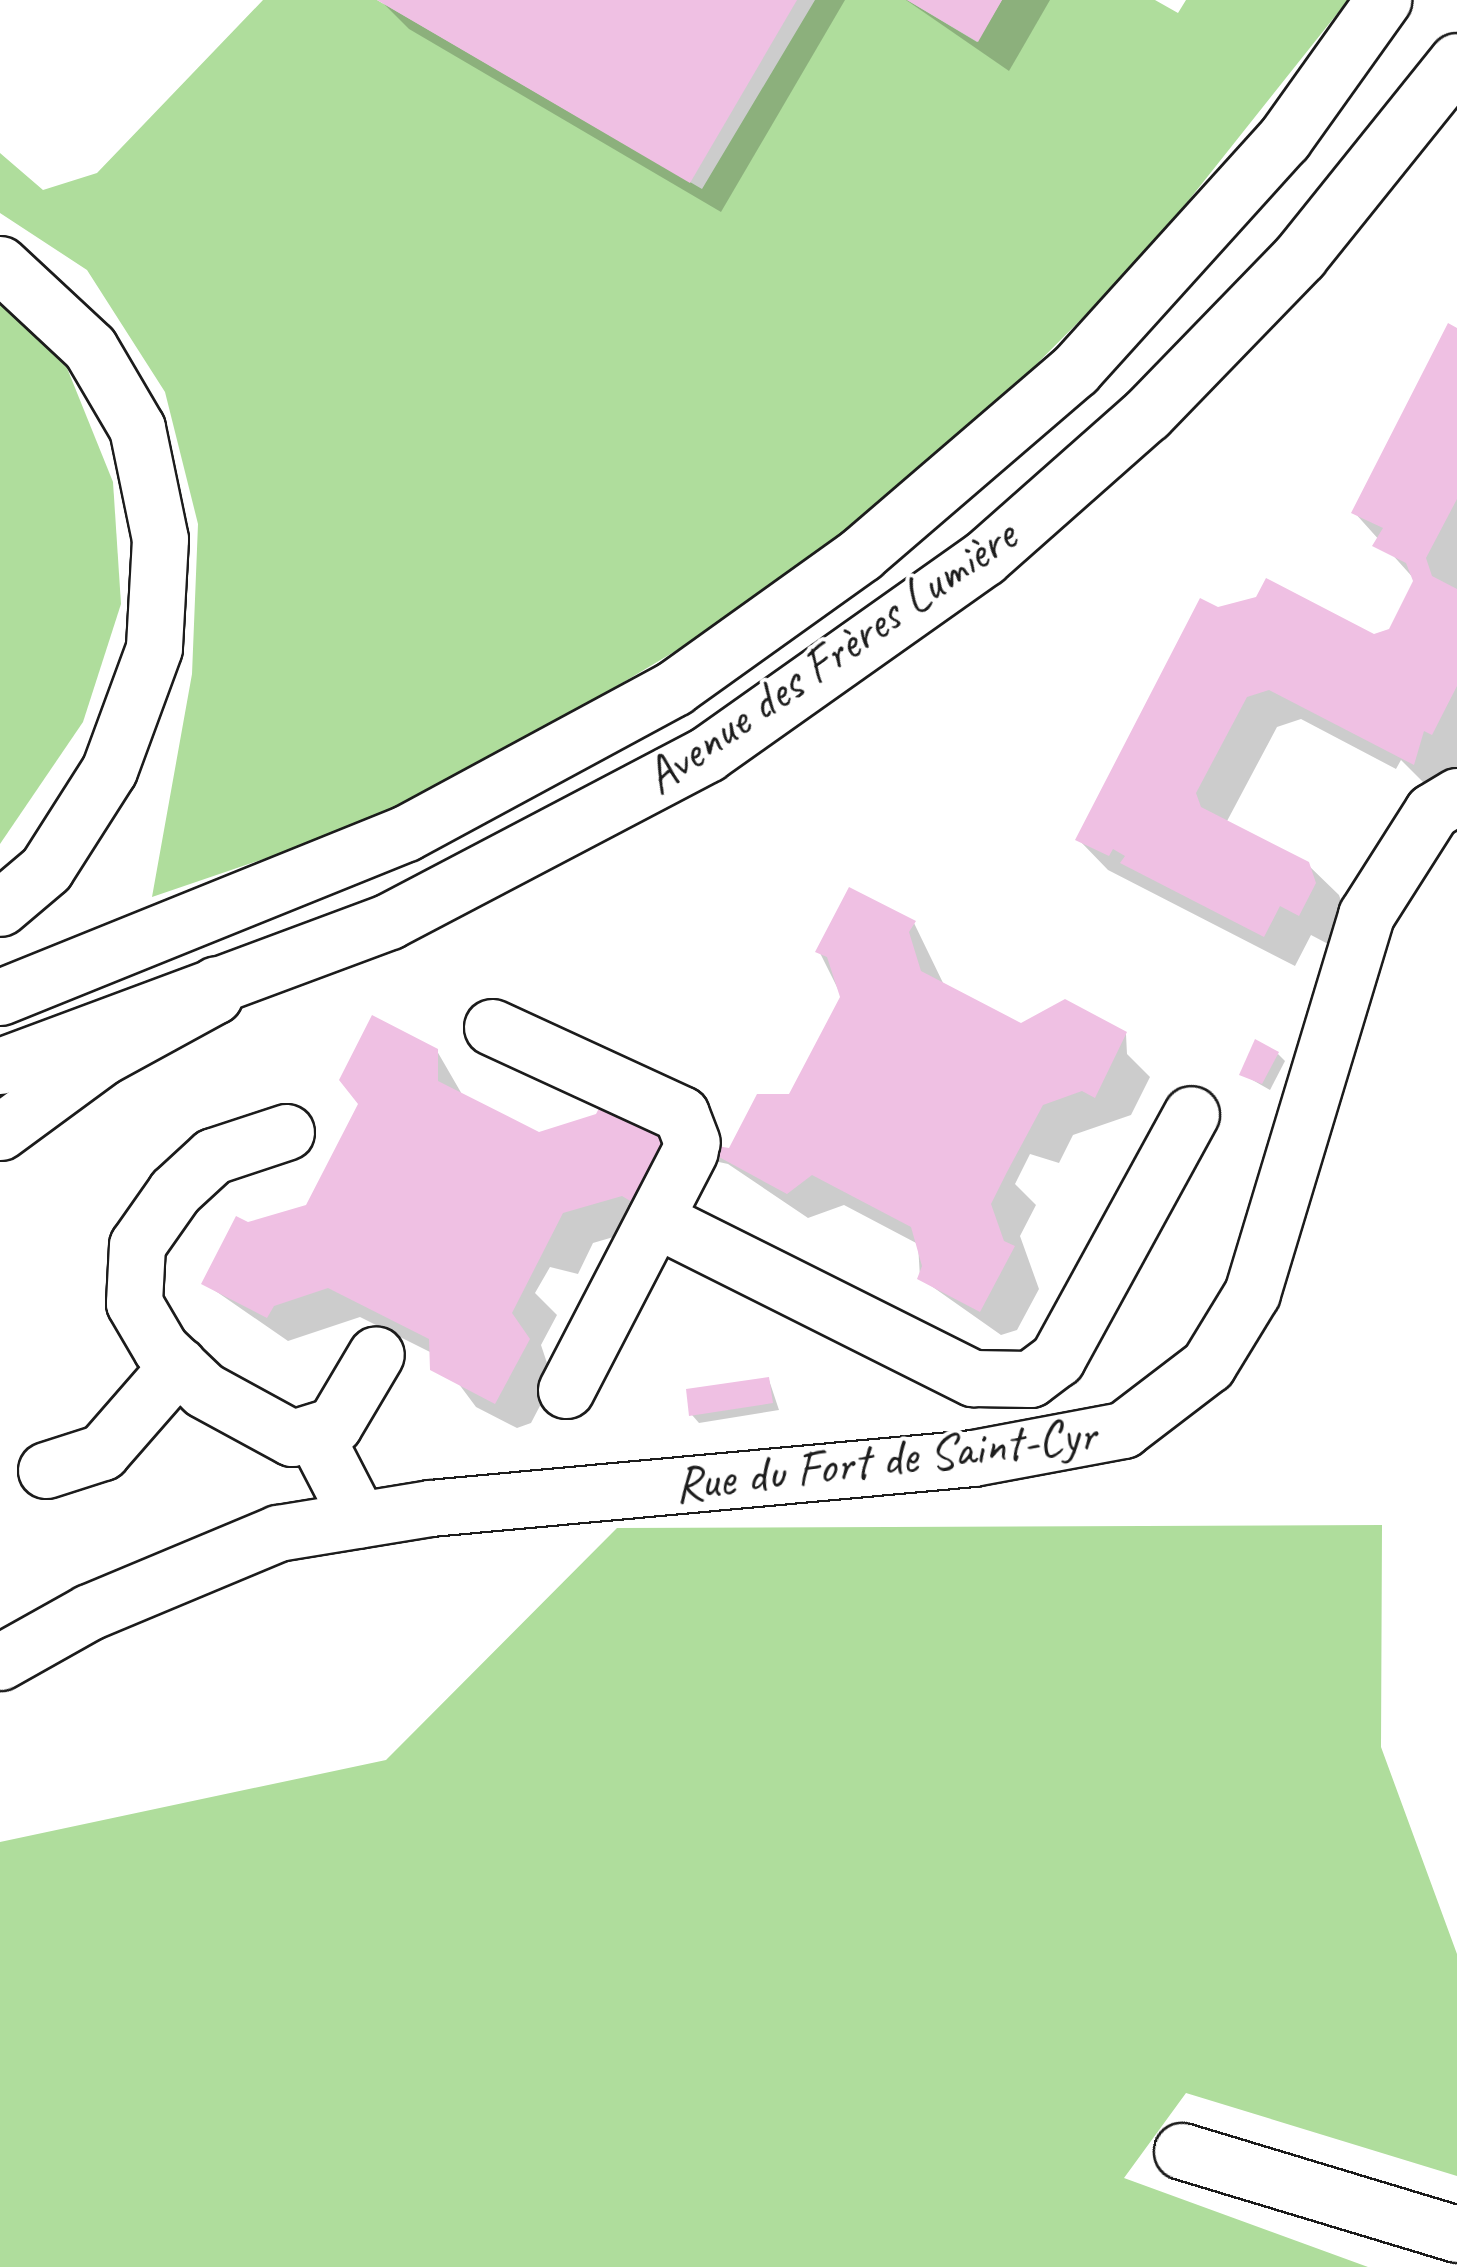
<!DOCTYPE html>
<meta charset="utf-8">
<style>
body{margin:0}
#map{position:relative;width:1457px;height:2267px;overflow:hidden;background:#fff;font-family:Caveat,sans-serif}
div>[style]{position:absolute}
.green>*{inset:0;background:#afdd9c}
.shadow>*{inset:0;background:#0003}
.building>*{inset:0;background:#efc0e3}
.roads{filter:drop-shadow(2px 0 #1c1c1c) drop-shadow(-2px 0 #1c1c1c) drop-shadow(0 2px #1c1c1c) drop-shadow(0 -2px #1c1c1c)}
.minor>*{height:55px;margin:-27.5px;padding:0 27.5px;transform-origin:27.5px;border-radius:27.5px;background:#fff}
.major>*{height:55px;margin:-27.5px;padding:0 27.5px;transform-origin:27.5px;border-radius:27.5px;background:#fff}
.highway>*{height:55px;margin:-27.5px;padding:0 27.5px;transform-origin:27.5px;border-radius:27.5px;background:#fff}
span{translate:-50% -50%;white-space:nowrap;text-align:center;line-height:1.15;-webkit-text-stroke:8px #fff;paint-order:stroke}
.street-label{font-size:50px;color:#1c1c1c}
</style>
<div id="map">
<div class="green">
<i style="clip-path:polygon(263px 0,377px 0,702px 189px,815px 0,907px 0,977px 42px,1002px 0,1155px 0,1178px 13px,1186px 0,1348px 0,1146px 254px,997px 404px,759px 601px,413px 808px,152px 897px,192px 674px,198px 524px,165px 392px,87px 270px,0 213px,0 153px,43px 190px,97px 173px)"></i>
<i style="clip-path:polygon(0 299px,67px 368px,113px 482px,121px 604px,83px 722px,0 844px)"></i>
<i style="clip-path:polygon(1382px 1525px,1381px 1747px,1457px 1954px,1457px 2176px,1186px 2093px,1124px 2178px,1368px 2267px,0 2267px,0 1842px,386px 1760px,617px 1528px)"></i>
</div>
<div class="shadow">
<i style="clip-path:polygon(380px 0,845px 0,721px 212px,409px 29px)"></i>
<i style="clip-path:polygon(906px 0,1050px 0,1009px 71px)"></i>
<i style="clip-path:polygon(1457px 330px,1457px 771px,1425px 784px,1401px 760px,1396px 769px,1301px 719px,1277px 727px,1226px 823px,1307px 864px,1339px 895px,1346px 915px,1330px 945px,1311px 935px,1295px 966px,1108px 870px,1078px 839px,1222px 622px,1400px 637px,1416px 581px,1354px 512px)"></i>
<i style="clip-path:polygon(914px 923px,945px 987px,1021px 1025px,1126px 1034px,1127px 1054px,1150px 1077px,1131px 1115px,1073px 1135px,1059px 1163px,1030px 1154px,1015px 1184px,1036px 1205px,1020px 1236px,1039px 1289px,1017px 1330px,1001px 1335px,920px 1278px,918px 1244px,844px 1205px,808px 1218px,728px 1164px,682px 1154px,728px 1150px,790px 1096px,842px 997px,819px 951px)"></i>
<i style="clip-path:polygon(437px 1051px,463px 1096px,539px 1135px,655px 1136px,687px 1167px,668px 1221px,593px 1243px,578px 1274px,550px 1267px,535px 1293px,557px 1315px,541px 1345px,553px 1381px,531px 1423px,517px 1428px,476px 1407px,438px 1356px,360px 1317px,288px 1341px,204px 1283px,248px 1225px,307px 1207px)"></i>
<i style="clip-path:polygon(1278px 1054px,1285px 1061px,1270px 1090px,1242px 1074px)"></i>
<i style="clip-path:polygon(769px 1380px,779px 1410px,699px 1423px,692px 1415px)"></i>
</div>
<div class="building">
<i style="clip-path:polygon(377px 0,797px 0,690px 183px)"></i>
<i style="clip-path:polygon(907px 0,1002px 0,978px 42px)"></i>
<i style="clip-path:polygon(1448px 323px,1457px 328px,1457px 499px,1426px 558px,1432px 576px,1457px 589px,1457px 686px,1432px 735px,1424px 731px,1414px 765px,1269px 690px,1247px 697px,1196px 793px,1201px 807px,1309px 862px,1316px 883px,1299px 916px,1280px 906px,1264px 937px,1120px 863px,1125px 856px,1113px 849px,1109px 856px,1075px 840px,1200px 598px,1218px 607px,1256px 597px,1266px 578px,1374px 634px,1389px 629px,1413px 581px,1406px 563px,1372px 546px,1383px 528px,1351px 513px)"></i>
<i style="clip-path:polygon(849px 887px,916px 921px,909px 932px,921px 971px,1021px 1023px,1065px 999px,1127px 1032px,1095px 1098px,1082px 1091px,1043px 1105px,1007px 1172px,991px 1204px,1004px 1241px,1015px 1246px,980px 1312px,917px 1279px,922px 1266px,911px 1227px,812px 1175px,787px 1194px,719px 1157px,661px 1146px,632px 1202px,622px 1196px,563px 1213px,512px 1313px,530px 1339px,495px 1404px,430px 1370px,429px 1339px,328px 1288px,274px 1306px,267px 1318px,201px 1284px,236px 1216px,248px 1222px,306px 1205px,358px 1104px,339px 1080px,372px 1015px,438px 1049px,438px 1081px,539px 1132px,596px 1114px,601px 1104px,664px 1137px,729px 1148px,757px 1094px,789px 1094px,840px 997px,827px 957px,815px 952px)"></i>
<i style="clip-path:polygon(1255px 1039px,1279px 1052px,1262px 1084px,1239px 1075px)"></i>
<i style="clip-path:polygon(769px 1377px,773px 1403px,689px 1416px,686px 1389px)"></i>
</div>
<div class="roads">
<div class="minor">
<i style="left:492px;top:1027px;width:208px;rotate:24.7deg"></i>
<i style="left:681px;top:1114px;width:30px;rotate:69deg"></i>
<i style="left:286px;top:1132px;width:77px;rotate:161.8deg"></i>
<i style="left:213px;top:1156px;width:52px;rotate:137.4deg"></i>
<i style="left:175px;top:1191px;width:66px;rotate:125.1deg"></i>
<i style="left:137px;top:1245px;width:58px;rotate:93deg"></i>
<i style="left:134px;top:1303px;width:53px;rotate:59.6deg"></i>
<i style="left:161px;top:1349px;width:59px;rotate:43.6deg"></i>
<i style="left:204px;top:1390px;width:100px;rotate:28.6deg"></i>
<i style="left:292px;top:1438px;width:44px;rotate:-17.2deg"></i>
<i style="left:334px;top:1425px;width:82px;rotate:-59.4deg"></i>
<i style="left:655px;top:1219px;width:356px;rotate:26.6deg"></i>
<i style="left:973px;top:1378px;width:57px;rotate:1deg"></i>
<i style="left:1030px;top:1379px;width:34px;rotate:-37deg"></i>
<i style="left:1057px;top:1359px;width:279px;rotate:-61.3deg"></i>
<i style="left:566px;top:1390px;width:269px;rotate:-62.6deg"></i>
<i style="left:316px;top:1437px;width:93px;rotate:62.6deg"></i>
<i style="left:46px;top:1470px;width:59px;rotate:-17.8deg"></i>
<i style="left:102px;top:1452px;width:116px;rotate:-48.9deg"></i>
<i style="left:0;top:1662px;width:102px;rotate:-29.3deg"></i>
<i style="left:89px;top:1612px;width:205px;rotate:-22.7deg"></i>
<i style="left:278px;top:1533px;width:154px;rotate:-9.3deg"></i>
<i style="left:430px;top:1508px;width:545px;rotate:-5.26deg"></i>
<i style="left:973px;top:1458px;width:153px;rotate:-10.6deg"></i>
<i style="left:1123px;top:1430px;width:107px;rotate:-37.4deg"></i>
<i style="left:1208px;top:1365px;width:84px;rotate:-58.6deg"></i>
<i style="left:1252px;top:1293px;width:395px;rotate:-73.2deg"></i>
<i style="left:1366px;top:915px;width:123px;rotate:-57.6deg"></i>
<i style="left:1432px;top:811px;width:29px;rotate:-31deg"></i>
<i style="left:1182px;top:2151px;width:287px;rotate:16.8deg"></i>
</div>
<div class="major">
<i style="left:0;top:997px;width:438px;rotate:-22deg"></i>
<i style="left:406px;top:833px;width:305px;rotate:-28.4deg"></i>
<i style="left:674px;top:688px;width:230px;rotate:-35.6deg"></i>
<i style="left:861px;top:554px;width:282px;rotate:-40.7deg"></i>
<i style="left:1075px;top:370px;width:312px;rotate:-47.9deg"></i>
<i style="left:1284px;top:139px;width:171px;rotate:-54.5deg"></i>
<i style="left:0;top:1066px;width:415px;rotate:-20.4deg"></i>
<i style="left:389px;top:921px;width:359px;rotate:-27.7deg"></i>
<i style="left:707px;top:754px;width:339px;rotate:-35.3deg"></i>
<i style="left:984px;top:558px;width:217px;rotate:-41.5deg"></i>
<i style="left:1147px;top:414px;width:220px;rotate:-45.9deg"></i>
<i style="left:1300px;top:256px;width:250px;rotate:-51.2deg"></i>
</div>
<div class="highway">
<i style="left:0;top:264px;width:123px;rotate:43deg"></i>
<i style="left:90px;top:348px;width:93px;rotate:59.6deg"></i>
<i style="left:137px;top:428px;width:113px;rotate:78.3deg"></i>
<i style="left:160px;top:539px;width:109px;rotate:93.2deg"></i>
<i style="left:154px;top:648px;width:130px;rotate:110.2deg"></i>
<i style="left:109px;top:770px;width:117px;rotate:122.5deg"></i>
<i style="left:46px;top:869px;width:60px;rotate:139.7deg"></i>
<i style="left:0;top:1132px;width:127px;rotate:-36.3deg"></i>
<i style="left:102px;top:1057px;width:128px;rotate:-28.6deg"></i>
<i style="left:214px;top:996px;width:12px;rotate:-81deg"></i>
</div>
</div>
<div class="street-label">
<span style="left:830px;top:656px;rotate:-35deg">Avenue des Frères Lumière</span>
<span style="left:885px;top:1459px;rotate:-7deg">Rue du Fort de Saint-Cyr</span>
</div>
</div>
